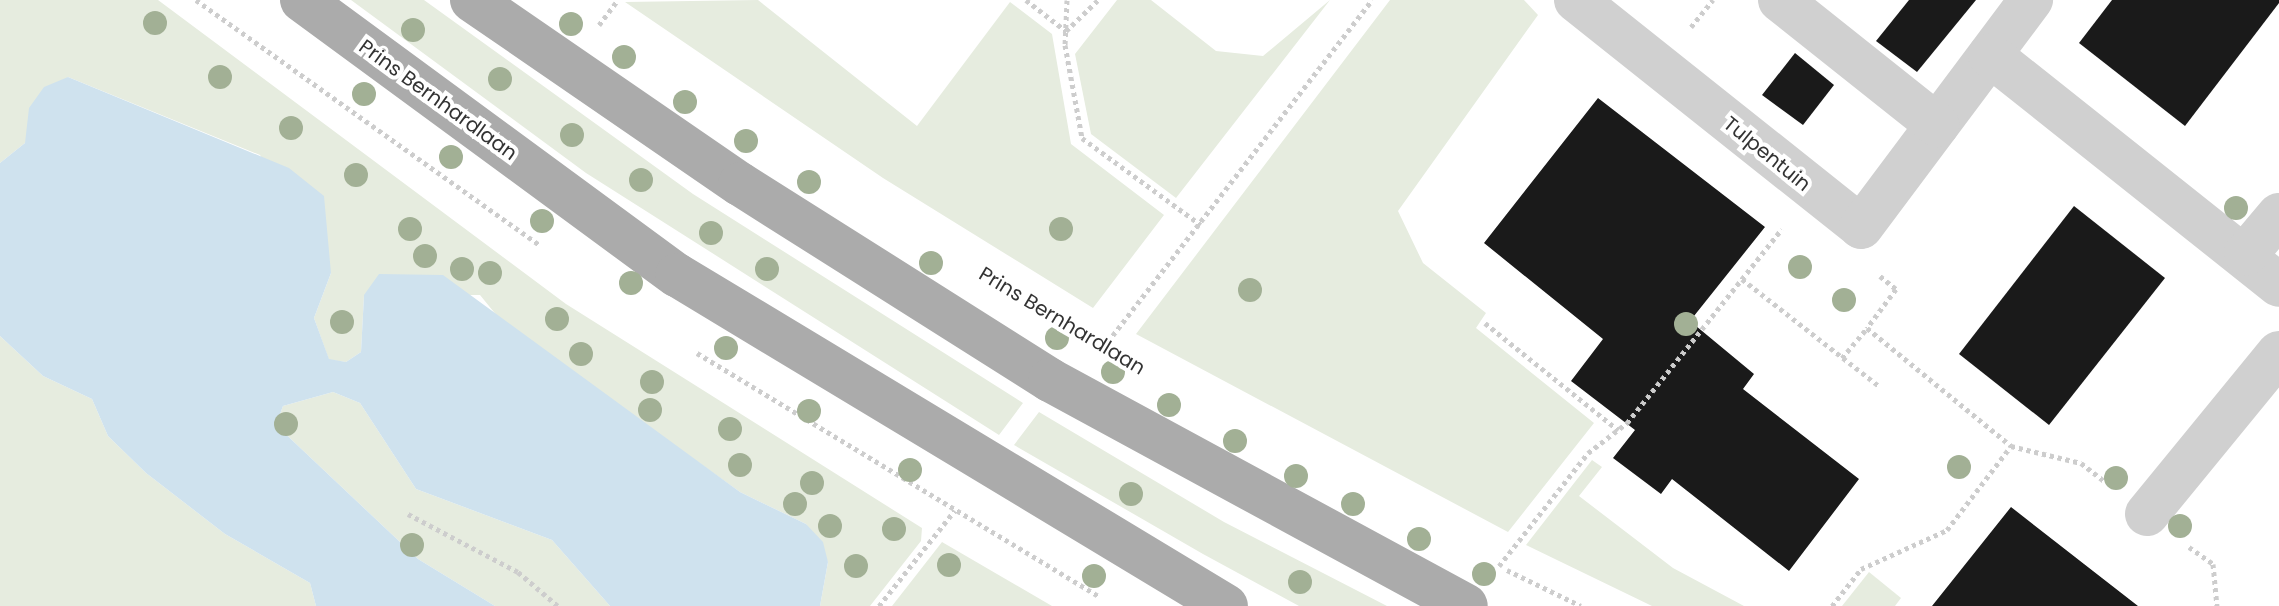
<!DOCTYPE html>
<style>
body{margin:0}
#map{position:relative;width:2279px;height:606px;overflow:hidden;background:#fff;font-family:Poppins,sans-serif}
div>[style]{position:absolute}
.green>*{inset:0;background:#e6ecdf}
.water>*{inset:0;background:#cfe2ee}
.building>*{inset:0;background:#1a1a1a}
.path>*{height:5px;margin-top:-2.5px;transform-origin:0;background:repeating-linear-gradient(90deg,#cdcdcd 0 4px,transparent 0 8px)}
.minor>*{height:44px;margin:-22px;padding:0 22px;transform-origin:22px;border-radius:22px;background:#d0d0d0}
.major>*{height:44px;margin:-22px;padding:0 22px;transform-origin:22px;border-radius:22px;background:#ababab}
.trees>*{width:24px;height:24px;margin:-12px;border-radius:50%;background:#a2b095}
span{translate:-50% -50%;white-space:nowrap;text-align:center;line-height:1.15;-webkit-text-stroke:8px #fff;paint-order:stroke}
.street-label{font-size:20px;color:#333}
</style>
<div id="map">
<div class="green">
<i style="clip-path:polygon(0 0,158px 0,566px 304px,922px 528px,921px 541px,870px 606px,820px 606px,828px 562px,806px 524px,740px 492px,502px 322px,480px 295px,364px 295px,361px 352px,346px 362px,329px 360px,314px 318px,331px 273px,260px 155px,68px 77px,25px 143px,0 163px)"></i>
<i style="clip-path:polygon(351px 0,424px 0,693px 194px,1023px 403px,999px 435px,586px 173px)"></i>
<i style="clip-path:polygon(758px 0,917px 126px,1010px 2px,1052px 34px,1071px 144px,1164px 215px,1093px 308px,883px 178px,625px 2px)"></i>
<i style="clip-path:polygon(1117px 0,1151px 0,1216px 51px,1263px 56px,1330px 0,1176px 198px,1091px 134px,1075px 54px)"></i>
<i style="clip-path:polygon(1390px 0,1524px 0,1538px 15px,1398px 211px,1423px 263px,1486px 313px,1476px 328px,1594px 423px,1508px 532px,1136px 334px)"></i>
<i style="clip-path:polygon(0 336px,43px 376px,92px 399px,108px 436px,146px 473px,225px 534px,310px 583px,316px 606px,0 606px)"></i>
<i style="clip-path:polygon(333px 392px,360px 403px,416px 489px,552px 540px,610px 606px,495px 606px,418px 559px,276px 425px,283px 406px)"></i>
<i style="clip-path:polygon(1039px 412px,1224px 522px,1387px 606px,1299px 606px,1203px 554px,1014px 445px)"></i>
<i style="clip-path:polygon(1592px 460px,1602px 467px,1579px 496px,1673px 568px,1744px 606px,1652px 606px,1526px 545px)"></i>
<i style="clip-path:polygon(942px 542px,1052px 606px,892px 606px)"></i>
<i style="clip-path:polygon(1869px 572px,1901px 598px,1895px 606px,1842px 606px)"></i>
</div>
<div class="water">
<i style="clip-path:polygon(68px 77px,289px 168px,324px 196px,331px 273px,314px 318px,329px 359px,346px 362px,361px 352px,364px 295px,379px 274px,443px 275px,740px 492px,806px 524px,823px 542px,828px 562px,820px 606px,610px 606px,552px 540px,416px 489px,360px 403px,333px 392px,283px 406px,276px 425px,418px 559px,495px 606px,316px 606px,310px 583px,225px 534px,146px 473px,108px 436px,92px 399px,43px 376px,0 336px,0 163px,25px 143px,29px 108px,44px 87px)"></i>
</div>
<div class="building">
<i style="clip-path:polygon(1909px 0,1976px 0,1917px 72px,1876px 41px)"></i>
<i style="clip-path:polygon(2112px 0,2279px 0,2279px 3px,2185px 126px,2079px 43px)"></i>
<i style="clip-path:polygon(1795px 53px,1834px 85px,1803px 125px,1762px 95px)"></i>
<i style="clip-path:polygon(1598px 98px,1765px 227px,1690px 321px,1754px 374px,1743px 389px,1859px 479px,1789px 571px,1672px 479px,1661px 494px,1613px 458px,1635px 430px,1571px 381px,1603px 339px,1484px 243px)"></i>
<i style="clip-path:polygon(2074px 206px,2165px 278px,2049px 425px,1959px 354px)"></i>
<i style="clip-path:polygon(2011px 507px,2084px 564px,2138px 606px,1932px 606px)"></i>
</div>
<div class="path">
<i style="left:196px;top:0;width:422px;rotate:35.5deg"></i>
<i style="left:1026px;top:0;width:51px;rotate:37.8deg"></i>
<i style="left:1066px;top:31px;width:45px;rotate:-44.1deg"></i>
<i style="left:1067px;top:0;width:45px;rotate:92.5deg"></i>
<i style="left:1065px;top:45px;width:95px;rotate:79.6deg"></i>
<i style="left:1082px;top:138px;width:147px;rotate:36.2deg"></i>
<i style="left:599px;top:25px;width:31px;rotate:-53deg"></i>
<i style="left:1691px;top:27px;width:35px;rotate:-51deg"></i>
<i style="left:1880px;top:276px;width:21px;rotate:39deg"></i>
<i style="left:1896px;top:289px;width:49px;rotate:126.6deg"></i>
<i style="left:1867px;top:328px;width:186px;rotate:39.3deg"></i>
<i style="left:2011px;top:446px;width:72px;rotate:13.7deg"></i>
<i style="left:2081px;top:463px;width:31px;rotate:38deg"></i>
<i style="left:1742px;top:279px;width:174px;rotate:38deg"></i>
<i style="left:1485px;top:323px;width:171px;rotate:38.8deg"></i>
<i style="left:1103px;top:348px;width:440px;rotate:-52.3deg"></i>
<i style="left:697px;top:353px;width:470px;rotate:31.2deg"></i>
<i style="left:1842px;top:358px;width:39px;rotate:-50deg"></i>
<i style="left:408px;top:514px;width:124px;rotate:27.8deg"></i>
<i style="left:518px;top:572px;width:52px;rotate:40.4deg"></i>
<i style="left:2189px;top:547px;width:29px;rotate:35deg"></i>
<i style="left:2213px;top:564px;width:42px;rotate:84.6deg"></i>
<i style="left:1499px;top:566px;width:144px;rotate:-51.8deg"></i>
<i style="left:1588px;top:453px;width:49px;rotate:-37.6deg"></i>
<i style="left:1627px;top:423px;width:248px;rotate:-51.4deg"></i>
<i style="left:1507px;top:570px;width:82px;rotate:25.9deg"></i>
<i style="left:879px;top:606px;width:122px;rotate:-51.6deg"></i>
<i style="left:1832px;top:606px;width:47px;rotate:-51.9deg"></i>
<i style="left:1861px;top:569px;width:94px;rotate:-24.4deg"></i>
<i style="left:1947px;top:530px;width:106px;rotate:-52.7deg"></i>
</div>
<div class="minor">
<i style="left:1576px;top:0;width:364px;rotate:38.5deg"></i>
<i style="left:1861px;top:227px;width:284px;rotate:-53.2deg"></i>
<i style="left:1780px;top:0;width:201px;rotate:38.5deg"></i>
<i style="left:1990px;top:55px;width:369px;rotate:38.5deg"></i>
<i style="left:2246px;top:254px;width:51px;rotate:-49.8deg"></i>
<i style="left:2147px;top:514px;width:208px;rotate:-50.7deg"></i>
</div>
<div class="major">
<i style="left:302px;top:0;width:465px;rotate:36.3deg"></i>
<i style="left:677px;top:275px;width:641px;rotate:31.09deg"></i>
<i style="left:472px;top:0;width:325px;rotate:34.5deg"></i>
<i style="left:740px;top:184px;width:367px;rotate:32.3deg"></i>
<i style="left:1050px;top:380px;width:473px;rotate:28.5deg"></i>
</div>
<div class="trees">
<i style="left:155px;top:23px"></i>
<i style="left:571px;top:24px"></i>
<i style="left:413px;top:30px"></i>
<i style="left:624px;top:57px"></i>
<i style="left:220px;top:77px"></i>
<i style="left:500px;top:79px"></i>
<i style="left:364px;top:94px"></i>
<i style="left:685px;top:102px"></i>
<i style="left:291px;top:128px"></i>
<i style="left:572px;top:135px"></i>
<i style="left:746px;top:141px"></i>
<i style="left:451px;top:157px"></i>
<i style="left:356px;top:175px"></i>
<i style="left:641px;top:180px"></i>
<i style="left:809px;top:182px"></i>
<i style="left:2236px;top:208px"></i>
<i style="left:542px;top:221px"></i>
<i style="left:410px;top:229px"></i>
<i style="left:1061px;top:229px"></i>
<i style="left:711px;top:233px"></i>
<i style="left:425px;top:256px"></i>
<i style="left:931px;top:263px"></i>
<i style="left:1800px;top:267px"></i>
<i style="left:462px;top:269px"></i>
<i style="left:767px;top:269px"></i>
<i style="left:490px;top:273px"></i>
<i style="left:631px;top:283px"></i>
<i style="left:1250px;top:290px"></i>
<i style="left:1844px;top:300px"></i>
<i style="left:557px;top:319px"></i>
<i style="left:342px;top:322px"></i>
<i style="left:1686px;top:324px"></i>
<i style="left:1057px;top:338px"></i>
<i style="left:726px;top:348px"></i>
<i style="left:581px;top:354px"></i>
<i style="left:1113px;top:372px"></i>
<i style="left:652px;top:382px"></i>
<i style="left:1169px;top:405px"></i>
<i style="left:650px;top:410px"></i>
<i style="left:809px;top:411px"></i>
<i style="left:286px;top:424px"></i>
<i style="left:730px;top:429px"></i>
<i style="left:1235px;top:441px"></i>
<i style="left:740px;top:465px"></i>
<i style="left:1959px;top:467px"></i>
<i style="left:910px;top:470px"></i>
<i style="left:1296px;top:476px"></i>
<i style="left:2116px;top:478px"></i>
<i style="left:812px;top:483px"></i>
<i style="left:1131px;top:494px"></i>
<i style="left:795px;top:504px"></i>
<i style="left:1353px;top:504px"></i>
<i style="left:830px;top:526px"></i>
<i style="left:2180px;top:526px"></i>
<i style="left:894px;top:529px"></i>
<i style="left:1419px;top:539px"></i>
<i style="left:412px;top:545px"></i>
<i style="left:949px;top:565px"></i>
<i style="left:856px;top:566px"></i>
<i style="left:1484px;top:574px"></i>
<i style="left:1094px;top:576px"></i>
<i style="left:1300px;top:582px"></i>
</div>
<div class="street-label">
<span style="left:438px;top:100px;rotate:36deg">Prins Bernhardlaan</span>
<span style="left:1767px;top:154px;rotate:39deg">Tulpentuin</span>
<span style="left:1062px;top:321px;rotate:31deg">Prins Bernhardlaan</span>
</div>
</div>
